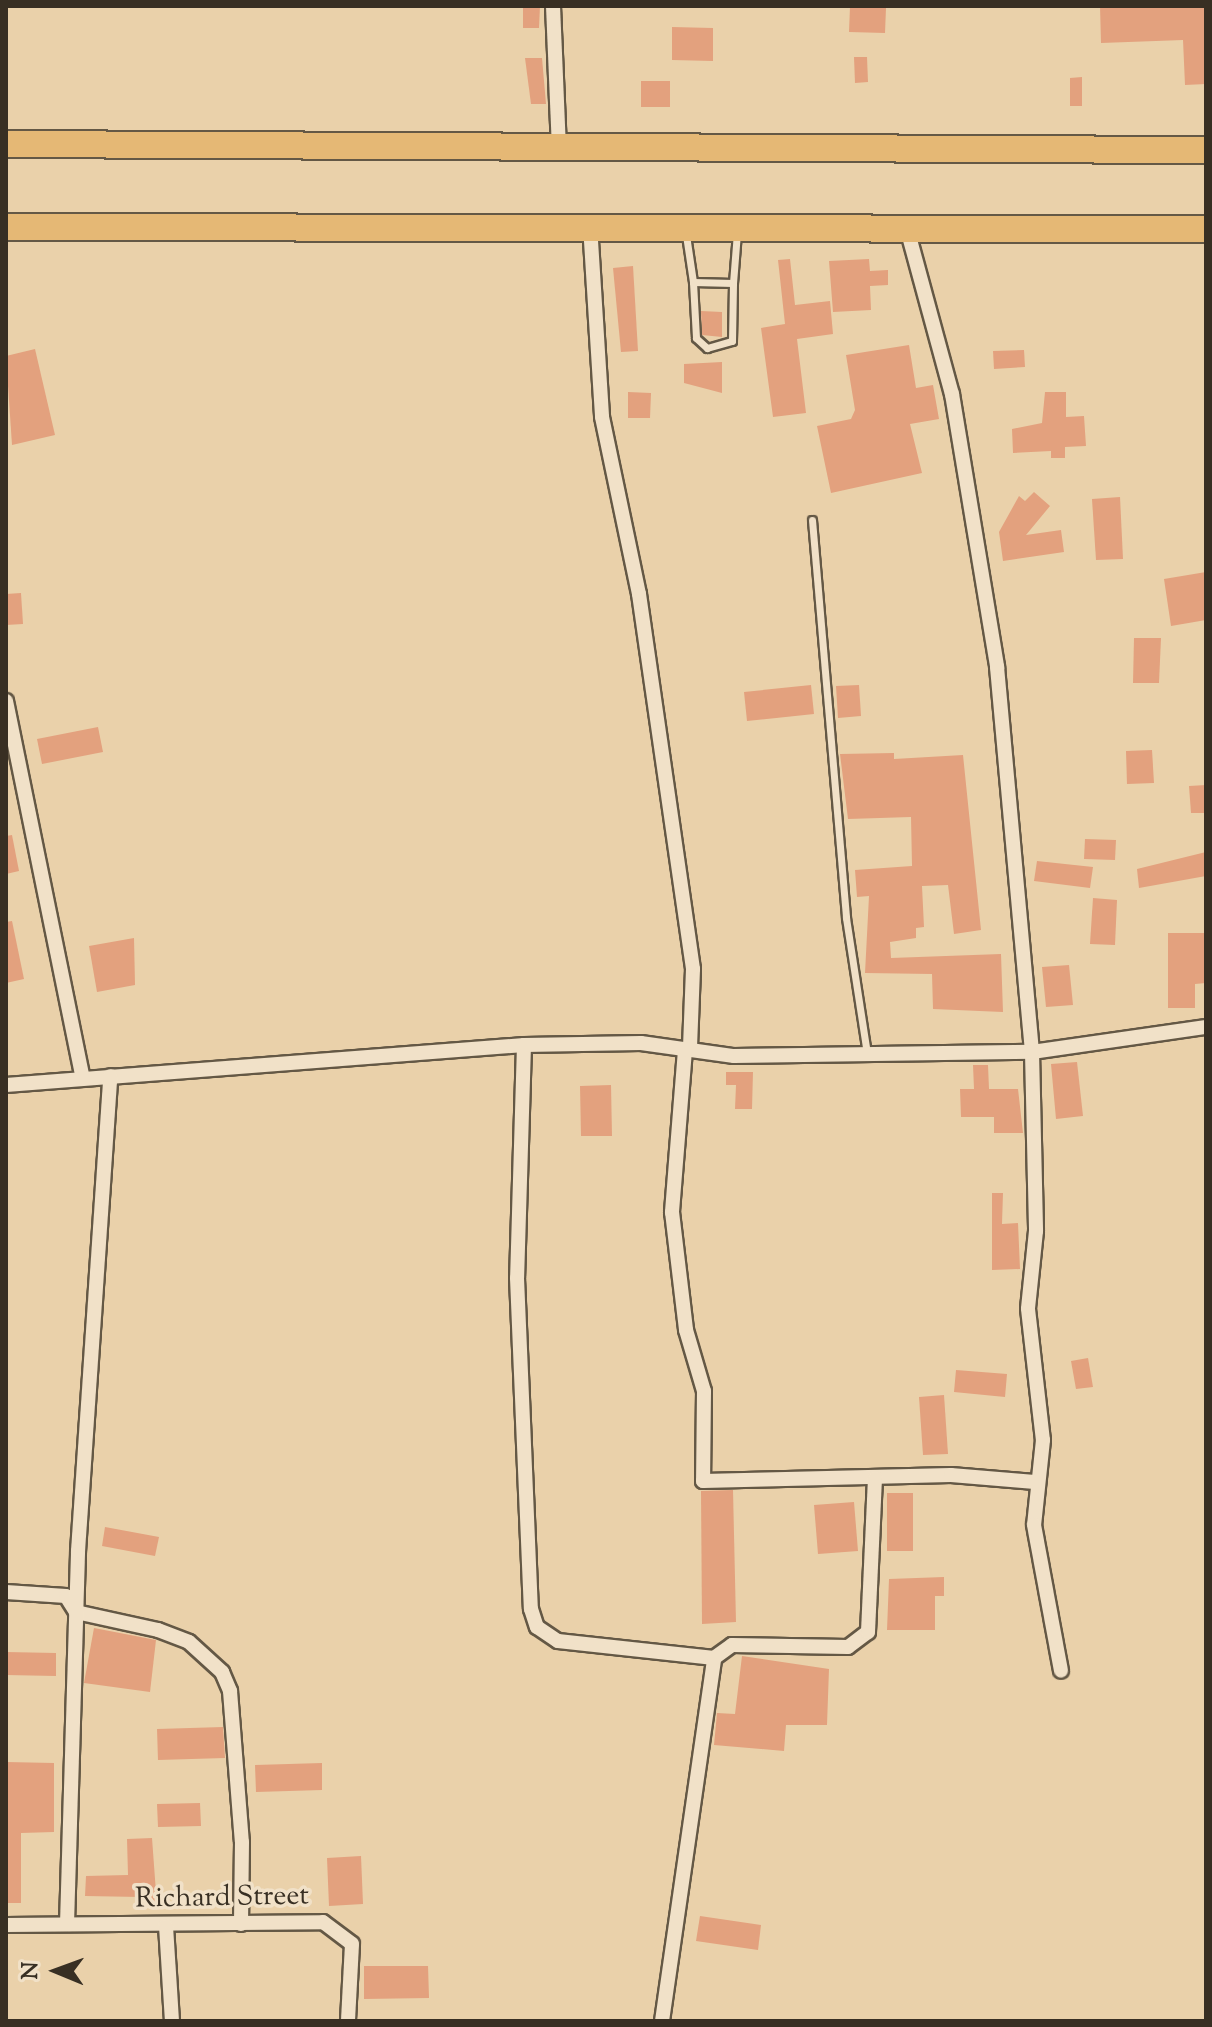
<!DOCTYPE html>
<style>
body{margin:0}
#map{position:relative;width:1212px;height:2027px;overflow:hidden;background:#ead1aa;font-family:"Sorts Mill Goudy",serif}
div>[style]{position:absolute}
.building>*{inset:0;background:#e3a17e}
.roads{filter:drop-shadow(2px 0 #645845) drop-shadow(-2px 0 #645845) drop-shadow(0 2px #645845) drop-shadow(0 -2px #645845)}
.lane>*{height:7px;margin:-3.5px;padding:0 3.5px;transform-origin:3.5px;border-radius:3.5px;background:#f1e1c8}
.street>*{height:14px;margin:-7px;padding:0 7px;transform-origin:7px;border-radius:7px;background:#f1e1c8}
.highway>*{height:26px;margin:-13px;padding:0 13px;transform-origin:13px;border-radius:13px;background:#e5b875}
span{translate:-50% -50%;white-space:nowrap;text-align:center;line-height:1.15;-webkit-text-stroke:7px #f1e1c8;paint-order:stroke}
.street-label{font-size:28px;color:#382f23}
.frame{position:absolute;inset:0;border:8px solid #382f23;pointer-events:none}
.north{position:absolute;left:16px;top:1931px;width:80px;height:80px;-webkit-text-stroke:6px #f1e1c8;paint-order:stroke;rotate:271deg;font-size:22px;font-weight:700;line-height:32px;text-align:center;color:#382f23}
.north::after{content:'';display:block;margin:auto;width:28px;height:36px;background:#382f23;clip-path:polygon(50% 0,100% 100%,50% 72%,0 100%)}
</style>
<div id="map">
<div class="building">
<i style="clip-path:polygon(523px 6px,540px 6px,539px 28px,523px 28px)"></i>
<i style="clip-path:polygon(1100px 6px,1206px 6px,1206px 84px,1185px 85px,1183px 40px,1101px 43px)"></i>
<i style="clip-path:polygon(850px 7px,886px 8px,885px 33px,849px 32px)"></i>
<i style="clip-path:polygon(672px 27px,713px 28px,713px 61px,672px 60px)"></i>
<i style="clip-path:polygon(854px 57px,867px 57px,868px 82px,855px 83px)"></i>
<i style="clip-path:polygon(525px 58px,542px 58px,546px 104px,531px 104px)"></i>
<i style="clip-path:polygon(1082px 77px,1082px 106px,1070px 106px,1070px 78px)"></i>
<i style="clip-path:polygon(641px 81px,670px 81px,670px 107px,641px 107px)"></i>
<i style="clip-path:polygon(790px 259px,795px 305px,830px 301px,833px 334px,797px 339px,806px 413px,773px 417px,761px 328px,785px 324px,778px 260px)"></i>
<i style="clip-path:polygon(869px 259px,870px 271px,888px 270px,888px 285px,870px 286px,871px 310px,833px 312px,829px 261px)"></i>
<i style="clip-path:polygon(633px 266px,638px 351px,621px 352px,613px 268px)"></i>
<i style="clip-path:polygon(701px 311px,722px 312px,722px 337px,702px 335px)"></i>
<i style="clip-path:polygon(909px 345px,916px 388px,933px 385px,939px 419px,910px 424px,922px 473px,831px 493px,817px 426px,851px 419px,855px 410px,846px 355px)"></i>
<i style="clip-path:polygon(35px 349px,55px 435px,12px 445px,6px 356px)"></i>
<i style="clip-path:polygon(1024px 350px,1025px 367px,994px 369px,993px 351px)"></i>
<i style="clip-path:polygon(722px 362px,722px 393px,684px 383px,684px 364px)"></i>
<i style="clip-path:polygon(628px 392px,651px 393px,650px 418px,628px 418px)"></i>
<i style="clip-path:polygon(1045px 392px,1066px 392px,1066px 417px,1084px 416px,1086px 446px,1065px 447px,1065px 458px,1051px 458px,1051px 451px,1013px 453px,1012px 429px,1042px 423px)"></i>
<i style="clip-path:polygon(1034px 492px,1050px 506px,1026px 535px,1061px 530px,1064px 552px,1003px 561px,999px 532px,1019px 496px,1025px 501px)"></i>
<i style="clip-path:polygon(1120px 497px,1123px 559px,1096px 560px,1092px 499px)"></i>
<i style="clip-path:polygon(1206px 572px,1206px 620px,1171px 626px,1164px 579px)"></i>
<i style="clip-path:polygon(21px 593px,23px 624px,6px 625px,6px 594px)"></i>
<i style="clip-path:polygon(1134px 638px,1161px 638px,1159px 683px,1133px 683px)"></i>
<i style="clip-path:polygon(811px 685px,814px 714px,747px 721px,744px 692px)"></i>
<i style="clip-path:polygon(859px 685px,861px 716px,838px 718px,836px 686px)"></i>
<i style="clip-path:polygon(98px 727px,103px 752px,42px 764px,37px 739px)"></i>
<i style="clip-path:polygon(1152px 750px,1154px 783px,1127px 784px,1126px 751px)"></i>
<i style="clip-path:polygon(894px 753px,894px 759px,963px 755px,981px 930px,954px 934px,948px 885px,922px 886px,924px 927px,916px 928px,916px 938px,890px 942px,891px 958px,1001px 954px,1003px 1012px,933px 1009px,932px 974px,865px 973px,869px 896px,857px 897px,855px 870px,912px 866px,911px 817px,848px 819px,840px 754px)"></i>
<i style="clip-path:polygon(1206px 785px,1206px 813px,1191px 813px,1189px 786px)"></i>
<i style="clip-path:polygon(12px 835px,19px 871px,6px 874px,6px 836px)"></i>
<i style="clip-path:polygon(1085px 839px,1116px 840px,1115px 860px,1084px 859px)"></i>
<i style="clip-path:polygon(1206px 852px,1206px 876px,1139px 888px,1137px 869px)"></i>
<i style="clip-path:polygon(1037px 861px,1093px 867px,1090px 888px,1034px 881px)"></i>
<i style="clip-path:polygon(1093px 898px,1117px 900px,1115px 945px,1090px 944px)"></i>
<i style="clip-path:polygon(12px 921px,24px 979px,6px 983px,6px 922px)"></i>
<i style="clip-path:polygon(1168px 933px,1206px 933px,1206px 983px,1195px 984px,1195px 1008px,1168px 1008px)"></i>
<i style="clip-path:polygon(134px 938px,135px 985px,97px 992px,89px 946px)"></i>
<i style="clip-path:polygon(1069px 965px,1073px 1005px,1046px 1007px,1042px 967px)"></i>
<i style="clip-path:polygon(1077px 1062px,1083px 1116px,1056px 1119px,1051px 1064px)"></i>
<i style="clip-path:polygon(973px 1065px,988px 1065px,989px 1089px,1018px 1089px,1023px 1133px,994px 1133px,994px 1117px,961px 1117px,960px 1089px,974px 1089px)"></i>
<i style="clip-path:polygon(726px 1072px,753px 1072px,752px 1109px,735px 1109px,736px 1085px,726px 1085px)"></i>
<i style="clip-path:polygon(611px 1085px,612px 1136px,581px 1136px,580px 1086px)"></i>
<i style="clip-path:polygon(992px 1193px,1003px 1193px,1002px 1224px,1018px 1223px,1020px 1269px,992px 1270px)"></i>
<i style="clip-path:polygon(1088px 1358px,1093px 1387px,1076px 1389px,1071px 1361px)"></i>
<i style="clip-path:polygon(956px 1370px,1007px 1374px,1005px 1397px,954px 1392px)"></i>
<i style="clip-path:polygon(944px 1395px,948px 1454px,923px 1455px,919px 1397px)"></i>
<i style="clip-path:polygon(733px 1490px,736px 1622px,702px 1624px,701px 1491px)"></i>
<i style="clip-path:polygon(887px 1493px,913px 1493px,913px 1551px,887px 1551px)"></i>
<i style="clip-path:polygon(854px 1502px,858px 1551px,818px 1554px,814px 1505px)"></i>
<i style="clip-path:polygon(105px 1527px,159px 1537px,155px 1556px,102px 1546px)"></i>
<i style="clip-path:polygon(944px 1577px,944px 1596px,935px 1596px,935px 1630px,887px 1630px,889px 1579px)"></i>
<i style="clip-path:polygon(94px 1628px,156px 1640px,150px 1692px,84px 1683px)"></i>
<i style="clip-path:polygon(6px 1652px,56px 1653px,56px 1676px,6px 1675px)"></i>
<i style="clip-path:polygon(742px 1656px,829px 1669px,827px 1725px,786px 1725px,784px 1751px,714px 1745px,717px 1713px,735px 1714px)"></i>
<i style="clip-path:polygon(223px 1727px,225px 1758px,158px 1760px,157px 1729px)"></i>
<i style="clip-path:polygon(6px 1762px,54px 1763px,54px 1832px,21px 1833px,21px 1903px,6px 1903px)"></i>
<i style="clip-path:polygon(322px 1763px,322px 1790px,256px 1792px,255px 1765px)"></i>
<i style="clip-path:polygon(200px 1803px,201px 1826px,158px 1827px,157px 1804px)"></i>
<i style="clip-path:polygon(152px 1838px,157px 1906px,140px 1906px,140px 1897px,85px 1896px,86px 1876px,128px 1875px,127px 1839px)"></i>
<i style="clip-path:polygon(361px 1856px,363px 1904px,329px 1906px,327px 1858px)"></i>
<i style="clip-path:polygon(700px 1916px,761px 1925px,758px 1950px,696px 1941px)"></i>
<i style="clip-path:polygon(364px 1966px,428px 1966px,429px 1998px,364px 1999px)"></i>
</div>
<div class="roads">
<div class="lane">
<i style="left:686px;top:235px;width:48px;rotate:81.5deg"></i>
<i style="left:693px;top:282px;width:40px;rotate:1.4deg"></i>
<i style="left:733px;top:283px;width:51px;rotate:-85.5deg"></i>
<i style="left:693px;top:282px;width:56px;rotate:86.9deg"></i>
<i style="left:696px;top:338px;width:15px;rotate:42deg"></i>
<i style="left:707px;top:348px;width:26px;rotate:-16deg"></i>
<i style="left:732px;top:341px;width:58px;rotate:-89deg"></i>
<i style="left:812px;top:520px;width:399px;rotate:85.1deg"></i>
<i style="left:846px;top:918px;width:137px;rotate:81.2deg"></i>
</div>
<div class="street">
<i style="left:553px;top:6px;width:144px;rotate:87.6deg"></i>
<i style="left:590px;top:225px;width:192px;rotate:86.4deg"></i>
<i style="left:602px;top:417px;width:181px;rotate:78.2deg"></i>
<i style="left:639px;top:594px;width:379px;rotate:81.8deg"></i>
<i style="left:693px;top:969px;width:78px;rotate:92.2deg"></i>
<i style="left:906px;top:225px;width:175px;rotate:74.8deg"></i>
<i style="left:952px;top:394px;width:277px;rotate:80.6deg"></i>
<i style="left:997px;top:667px;width:387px;rotate:84.8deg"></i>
<i style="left:1032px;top:1052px;width:179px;rotate:88.7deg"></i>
<i style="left:1036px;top:1231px;width:78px;rotate:95.9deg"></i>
<i style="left:1028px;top:1309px;width:132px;rotate:83.5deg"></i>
<i style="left:1043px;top:1440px;width:85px;rotate:96deg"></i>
<i style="left:1034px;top:1525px;width:148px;rotate:79.5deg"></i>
<i style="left:6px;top:701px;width:385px;rotate:78.5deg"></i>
<i style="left:524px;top:1045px;width:233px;rotate:91.7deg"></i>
<i style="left:517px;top:1278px;width:331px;rotate:87.6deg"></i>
<i style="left:531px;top:1609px;width:19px;rotate:72deg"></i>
<i style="left:537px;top:1627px;width:25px;rotate:34deg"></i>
<i style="left:558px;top:1641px;width:157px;rotate:6.2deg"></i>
<i style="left:685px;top:1050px;width:163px;rotate:94.6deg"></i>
<i style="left:672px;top:1212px;width:119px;rotate:83.2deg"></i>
<i style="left:686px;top:1330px;width:64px;rotate:73.6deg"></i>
<i style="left:704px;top:1391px;width:90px;rotate:90.6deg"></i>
<i style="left:703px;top:1481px;width:248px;rotate:-1.4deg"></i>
<i style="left:951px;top:1475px;width:84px;rotate:4.8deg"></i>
<i style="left:6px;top:1085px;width:520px;rotate:-4.42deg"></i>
<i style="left:524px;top:1045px;width:117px;rotate:-1deg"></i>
<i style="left:641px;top:1043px;width:94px;rotate:8deg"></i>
<i style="left:734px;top:1056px;width:298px;rotate:-0.8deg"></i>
<i style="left:1032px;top:1052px;width:176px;rotate:-8.2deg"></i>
<i style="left:6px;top:1592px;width:60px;rotate:3.8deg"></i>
<i style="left:66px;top:1596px;width:19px;rotate:58deg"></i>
<i style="left:76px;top:1612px;width:84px;rotate:12.4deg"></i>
<i style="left:158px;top:1630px;width:33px;rotate:21deg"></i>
<i style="left:189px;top:1642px;width:45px;rotate:42.3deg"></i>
<i style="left:222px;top:1672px;width:21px;rotate:67deg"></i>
<i style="left:230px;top:1691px;width:151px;rotate:85.5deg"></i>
<i style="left:242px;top:1842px;width:82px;rotate:90.7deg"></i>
<i style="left:67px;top:1924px;width:373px;rotate:-88.3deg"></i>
<i style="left:78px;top:1551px;width:476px;rotate:-86.1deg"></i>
<i style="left:6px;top:1925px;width:317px;rotate:-0.5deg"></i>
<i style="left:323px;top:1922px;width:36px;rotate:37deg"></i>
<i style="left:352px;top:1944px;width:77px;rotate:93deg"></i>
<i style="left:166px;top:1926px;width:95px;rotate:86.4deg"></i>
<i style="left:662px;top:2021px;width:367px;rotate:-81.8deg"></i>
<i style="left:714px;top:1658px;width:22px;rotate:-36deg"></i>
<i style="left:732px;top:1645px;width:116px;rotate:1deg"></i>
<i style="left:848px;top:1647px;width:25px;rotate:-37deg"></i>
<i style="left:868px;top:1632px;width:154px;rotate:-87.4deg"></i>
</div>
<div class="highway">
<i style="left:6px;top:144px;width:1200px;rotate:0.29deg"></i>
<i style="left:6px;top:227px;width:1200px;rotate:0.1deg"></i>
</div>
</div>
<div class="street-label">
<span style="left:222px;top:1898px;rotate:-1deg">Richard Street</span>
</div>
<div class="frame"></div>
<div class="north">N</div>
</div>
